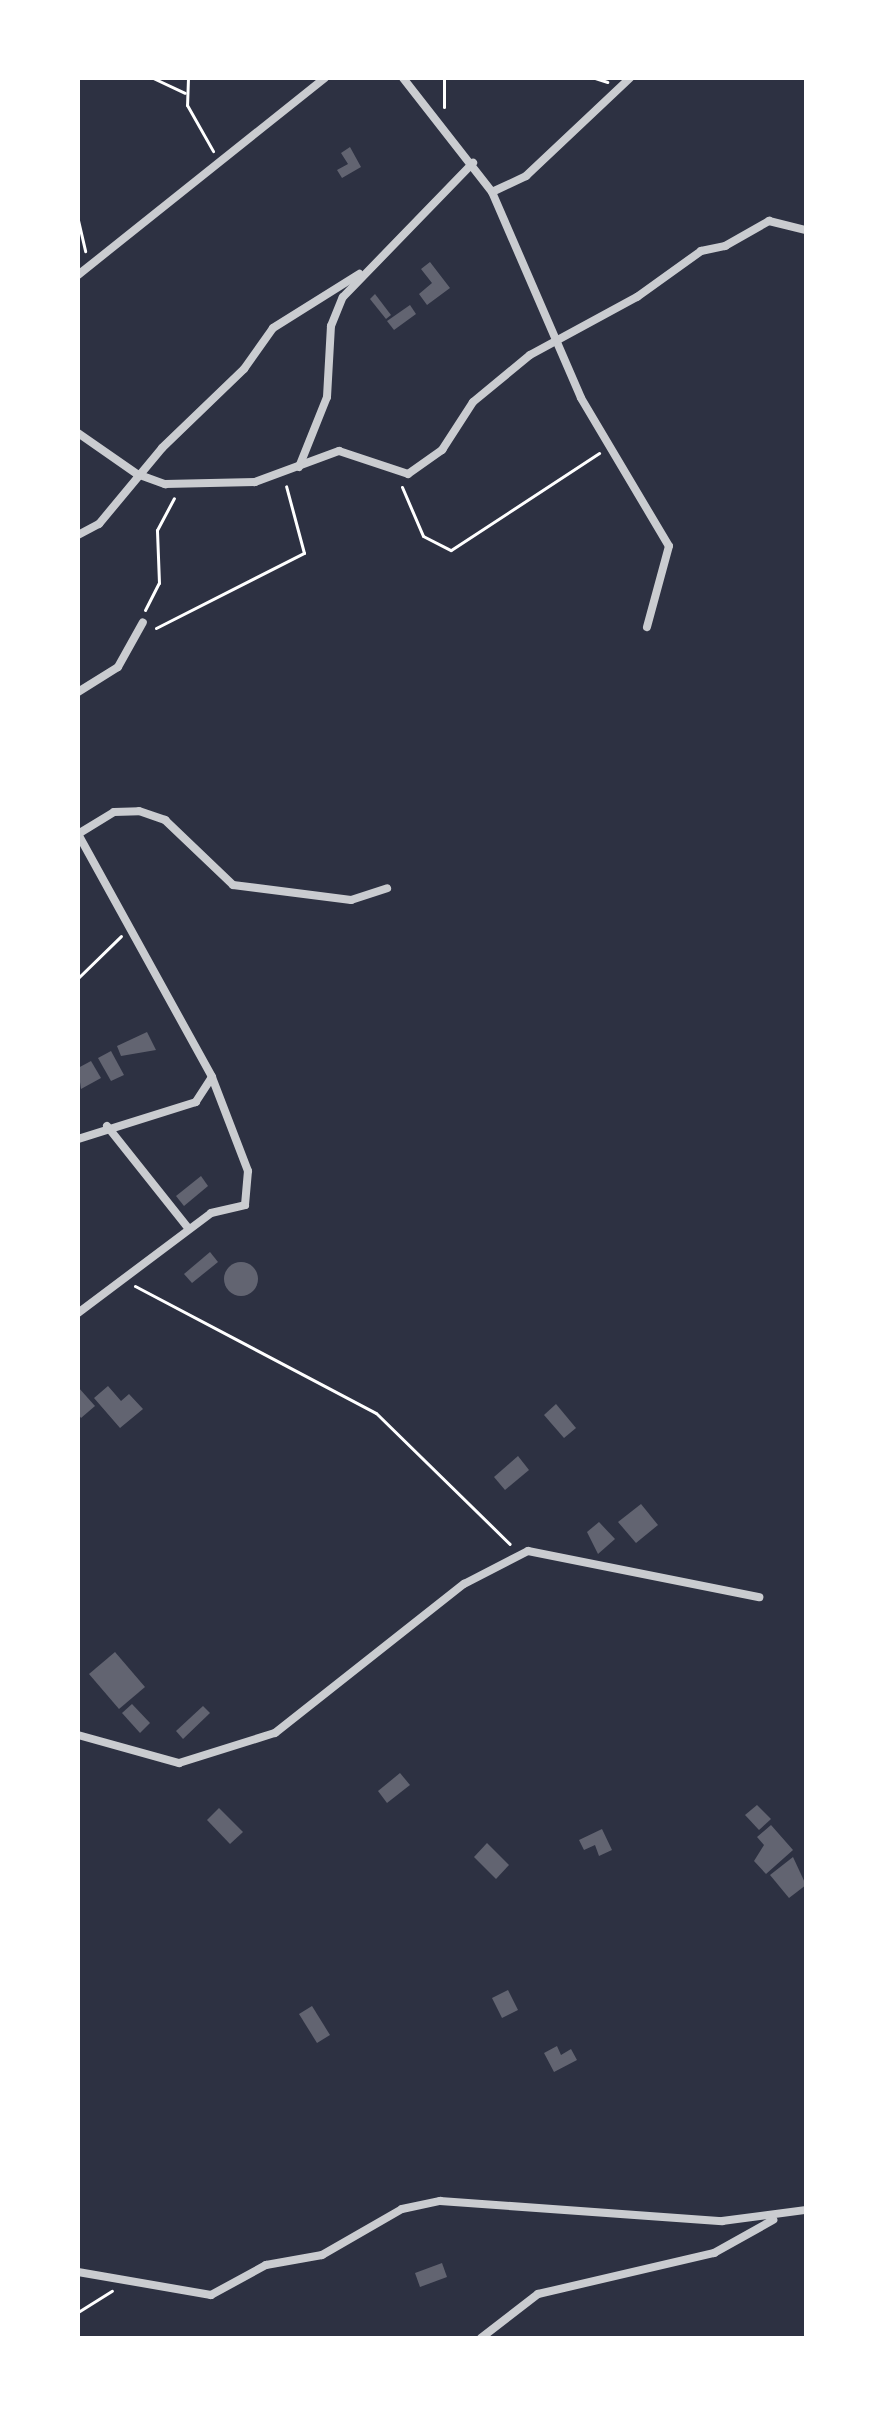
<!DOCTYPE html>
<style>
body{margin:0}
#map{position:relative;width:884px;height:2416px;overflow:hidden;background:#2d3142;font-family:"Fira Sans Condensed",sans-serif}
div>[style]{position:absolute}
.building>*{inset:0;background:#626471}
.round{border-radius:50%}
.path>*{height:3px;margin:-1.5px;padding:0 1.5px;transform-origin:1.5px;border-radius:1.5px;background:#fff}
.minor>*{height:8px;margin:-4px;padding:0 4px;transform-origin:4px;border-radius:4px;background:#caccd0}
span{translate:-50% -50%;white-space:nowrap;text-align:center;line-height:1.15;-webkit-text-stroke:6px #fff;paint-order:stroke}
.frame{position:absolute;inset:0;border:80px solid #fff;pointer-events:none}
</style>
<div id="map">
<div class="building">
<i style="clip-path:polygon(350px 147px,361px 167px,342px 178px,337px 170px,348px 164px,341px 153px)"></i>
<i style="clip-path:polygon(430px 262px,450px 288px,427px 305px,419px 294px,432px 283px,421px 269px)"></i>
<i style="clip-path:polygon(375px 294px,391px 315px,386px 319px,370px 299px)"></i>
<i style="clip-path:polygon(410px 305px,416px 314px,394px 330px,387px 321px)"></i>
<i style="clip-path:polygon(147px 1032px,156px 1050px,121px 1056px,117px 1046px)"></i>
<i style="clip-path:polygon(111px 1051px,124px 1075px,111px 1081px,98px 1058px)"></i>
<i style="clip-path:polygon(91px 1061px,101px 1078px,81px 1089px,78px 1068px)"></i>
<i style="clip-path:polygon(201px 1176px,208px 1186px,184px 1206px,176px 1196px)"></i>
<i style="clip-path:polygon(210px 1252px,218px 1262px,192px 1283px,184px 1274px)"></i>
<i class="round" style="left:224px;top:1262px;width:34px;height:34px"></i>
<i style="clip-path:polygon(108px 1386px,121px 1401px,129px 1394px,143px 1409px,120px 1428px,94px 1398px)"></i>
<i style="clip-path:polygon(78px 1387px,95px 1406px,81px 1418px,78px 1414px)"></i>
<i style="clip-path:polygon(556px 1404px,576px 1428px,564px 1438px,544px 1415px)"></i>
<i style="clip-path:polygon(518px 1456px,529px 1470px,505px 1490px,494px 1477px)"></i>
<i style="clip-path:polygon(641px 1504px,658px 1525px,636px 1543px,618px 1522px)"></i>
<i style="clip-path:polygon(599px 1522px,615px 1539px,598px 1554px,587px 1532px)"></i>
<i style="clip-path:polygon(115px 1652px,145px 1687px,119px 1709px,89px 1674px)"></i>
<i style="clip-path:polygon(132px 1704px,150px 1723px,140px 1733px,122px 1713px)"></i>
<i style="clip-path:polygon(203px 1706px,210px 1713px,183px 1739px,176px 1731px)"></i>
<i style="clip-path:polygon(400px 1773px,410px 1785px,387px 1803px,378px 1791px)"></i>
<i style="clip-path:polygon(757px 1805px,771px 1819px,759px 1830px,745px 1815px)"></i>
<i style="clip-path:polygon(219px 1808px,243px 1832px,230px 1844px,207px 1820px)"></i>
<i style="clip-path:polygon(771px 1825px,793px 1850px,766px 1874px,754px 1861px,764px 1845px,757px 1837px)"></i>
<i style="clip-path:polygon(602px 1829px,612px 1850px,599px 1856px,595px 1845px,584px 1850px,579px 1840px)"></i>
<i style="clip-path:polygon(487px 1843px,509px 1865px,496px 1879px,474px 1857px)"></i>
<i style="clip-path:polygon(793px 1857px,806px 1885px,789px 1898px,770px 1875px)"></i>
<i style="clip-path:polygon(508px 1990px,518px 2010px,502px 2018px,492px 1998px)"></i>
<i style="clip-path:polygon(312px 2006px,330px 2035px,317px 2043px,299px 2014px)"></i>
<i style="clip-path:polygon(557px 2046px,561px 2055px,571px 2049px,577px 2060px,554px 2072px,544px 2053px)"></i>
<i style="clip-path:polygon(442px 2263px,447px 2277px,420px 2287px,415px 2273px)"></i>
</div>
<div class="path">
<i style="left:153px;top:78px;width:35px;rotate:25deg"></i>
<i style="left:188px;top:78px;width:27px;rotate:92deg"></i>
<i style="left:187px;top:105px;width:53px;rotate:60.5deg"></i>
<i style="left:444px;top:78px;width:29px;rotate:90deg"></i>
<i style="left:595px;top:78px;width:13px;rotate:18deg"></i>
<i style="left:78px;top:220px;width:32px;rotate:77deg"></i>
<i style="left:402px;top:487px;width:53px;rotate:66.8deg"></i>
<i style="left:423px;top:536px;width:31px;rotate:27deg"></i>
<i style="left:451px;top:550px;width:177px;rotate:-33.2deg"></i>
<i style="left:145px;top:610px;width:30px;rotate:-63deg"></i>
<i style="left:159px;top:583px;width:53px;rotate:-92.2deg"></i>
<i style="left:157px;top:530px;width:36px;rotate:-62deg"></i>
<i style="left:156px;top:628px;width:166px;rotate:-26.9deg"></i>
<i style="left:304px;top:553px;width:69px;rotate:-105deg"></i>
<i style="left:78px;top:978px;width:60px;rotate:-44.3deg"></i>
<i style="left:135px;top:1286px;width:272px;rotate:27.8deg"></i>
<i style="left:376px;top:1413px;width:187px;rotate:44.4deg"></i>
<i style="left:78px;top:2312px;width:40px;rotate:-32deg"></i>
</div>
<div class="minor">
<i style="left:403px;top:78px;width:145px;rotate:52deg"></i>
<i style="left:492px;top:192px;width:224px;rotate:66.6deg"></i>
<i style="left:581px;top:398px;width:172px;rotate:59.3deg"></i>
<i style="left:669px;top:546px;width:84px;rotate:105.2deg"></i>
<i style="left:492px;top:192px;width:38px;rotate:-25deg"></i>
<i style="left:526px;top:176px;width:143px;rotate:-43.3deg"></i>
<i style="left:78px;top:275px;width:316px;rotate:-38.6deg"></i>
<i style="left:78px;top:433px;width:72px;rotate:34.8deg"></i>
<i style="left:137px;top:474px;width:30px;rotate:20deg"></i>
<i style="left:165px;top:484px;width:90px;rotate:-1.3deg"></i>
<i style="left:255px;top:482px;width:90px;rotate:-20.3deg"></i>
<i style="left:339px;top:451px;width:73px;rotate:18.4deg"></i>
<i style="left:408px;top:474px;width:42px;rotate:-35.2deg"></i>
<i style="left:442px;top:450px;width:57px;rotate:-57.1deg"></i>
<i style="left:473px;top:402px;width:74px;rotate:-39.5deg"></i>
<i style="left:530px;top:355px;width:122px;rotate:-28.5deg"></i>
<i style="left:637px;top:297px;width:79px;rotate:-35.7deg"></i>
<i style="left:701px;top:251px;width:25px;rotate:-12deg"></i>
<i style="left:725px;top:246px;width:51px;rotate:-29.6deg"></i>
<i style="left:769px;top:221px;width:38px;rotate:14deg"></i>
<i style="left:299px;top:467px;width:75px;rotate:-68.2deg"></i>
<i style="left:327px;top:397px;width:71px;rotate:-86.8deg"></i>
<i style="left:331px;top:326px;width:31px;rotate:-68deg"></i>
<i style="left:343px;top:297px;width:187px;rotate:-45.9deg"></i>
<i style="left:78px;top:535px;width:24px;rotate:-28deg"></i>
<i style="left:99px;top:524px;width:99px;rotate:-50.3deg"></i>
<i style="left:162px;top:448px;width:114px;rotate:-43.9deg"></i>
<i style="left:244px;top:369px;width:50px;rotate:-54.7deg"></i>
<i style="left:273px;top:328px;width:102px;rotate:-32.1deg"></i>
<i style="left:78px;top:692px;width:47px;rotate:-32deg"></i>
<i style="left:118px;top:667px;width:51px;rotate:-60.9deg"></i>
<i style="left:78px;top:834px;width:277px;rotate:61.1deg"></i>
<i style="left:212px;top:1077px;width:30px;rotate:123deg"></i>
<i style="left:196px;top:1102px;width:124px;rotate:162.6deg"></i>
<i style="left:78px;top:834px;width:42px;rotate:-31.4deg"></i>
<i style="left:114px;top:812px;width:25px;rotate:-2deg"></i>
<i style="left:139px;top:811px;width:28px;rotate:19deg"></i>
<i style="left:165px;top:820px;width:94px;rotate:43.7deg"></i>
<i style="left:233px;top:885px;width:119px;rotate:7.2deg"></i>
<i style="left:351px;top:900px;width:38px;rotate:-18deg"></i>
<i style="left:107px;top:1126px;width:130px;rotate:51.5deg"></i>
<i style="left:78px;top:1313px;width:166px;rotate:-36.9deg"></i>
<i style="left:211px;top:1213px;width:35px;rotate:-13deg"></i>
<i style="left:245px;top:1205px;width:34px;rotate:-85deg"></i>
<i style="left:248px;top:1171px;width:101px;rotate:-111deg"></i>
<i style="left:78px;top:1735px;width:105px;rotate:15.5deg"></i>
<i style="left:179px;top:1763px;width:101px;rotate:-17.4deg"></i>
<i style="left:275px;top:1733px;width:241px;rotate:-38.3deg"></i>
<i style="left:464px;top:1584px;width:72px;rotate:-27.3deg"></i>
<i style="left:528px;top:1551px;width:236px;rotate:11.3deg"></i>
<i style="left:78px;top:2272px;width:135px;rotate:9.8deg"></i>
<i style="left:211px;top:2295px;width:63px;rotate:-28.6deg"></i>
<i style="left:266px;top:2265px;width:57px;rotate:-10.1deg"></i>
<i style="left:322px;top:2255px;width:92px;rotate:-29.9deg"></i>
<i style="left:402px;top:2209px;width:39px;rotate:-12deg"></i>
<i style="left:440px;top:2201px;width:283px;rotate:4.1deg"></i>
<i style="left:722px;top:2221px;width:85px;rotate:-7.5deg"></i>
<i style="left:481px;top:2338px;width:72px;rotate:-37.7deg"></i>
<i style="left:538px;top:2294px;width:181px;rotate:-13.1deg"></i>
<i style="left:714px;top:2253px;width:68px;rotate:-29.2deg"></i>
</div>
<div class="frame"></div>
</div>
